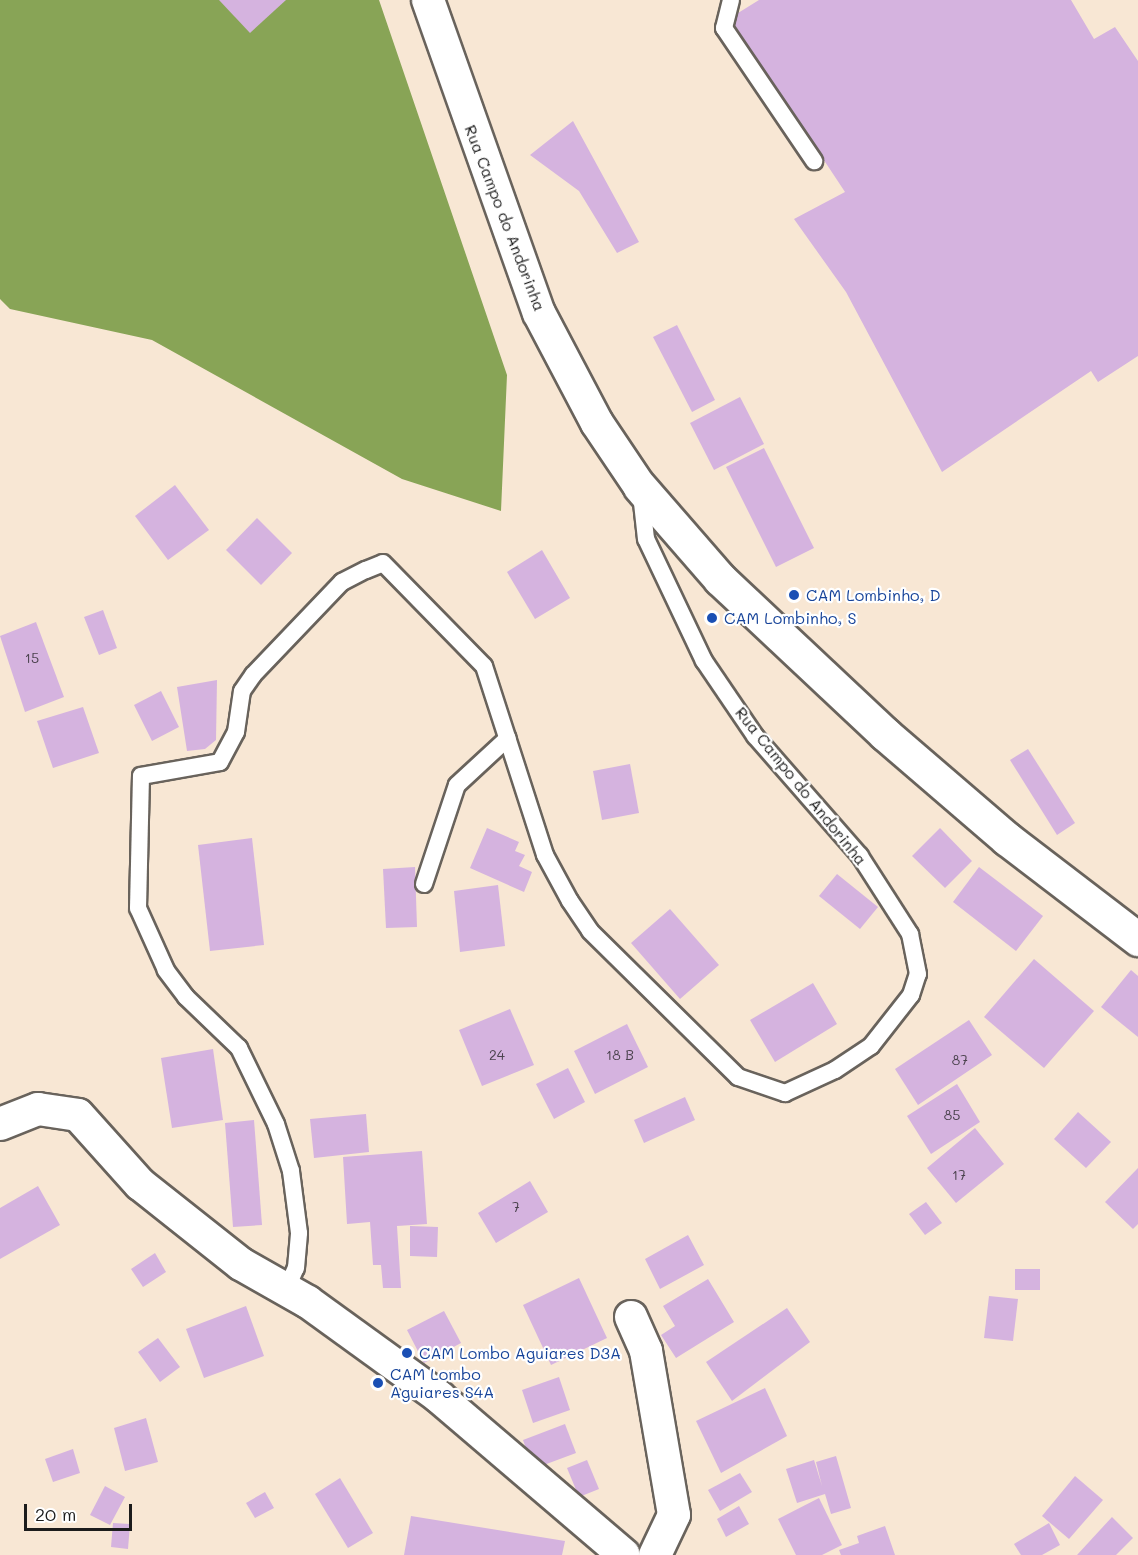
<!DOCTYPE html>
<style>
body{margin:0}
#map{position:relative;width:1138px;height:1555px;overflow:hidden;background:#f8e7d4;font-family:Mali,sans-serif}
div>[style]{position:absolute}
.forest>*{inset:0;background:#88a456}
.building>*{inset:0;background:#d5b3df}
.roads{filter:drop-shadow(2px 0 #69635c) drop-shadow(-2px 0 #69635c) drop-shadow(0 2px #69635c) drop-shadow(0 -2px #69635c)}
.service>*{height:16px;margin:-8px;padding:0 8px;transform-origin:8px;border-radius:8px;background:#fff}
.minor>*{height:32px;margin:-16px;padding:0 16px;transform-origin:16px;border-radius:16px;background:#fff}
.secondary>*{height:33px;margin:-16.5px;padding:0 16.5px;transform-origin:16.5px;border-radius:16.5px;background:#fff}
.dots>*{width:16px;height:16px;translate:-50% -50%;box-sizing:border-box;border:3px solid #fff;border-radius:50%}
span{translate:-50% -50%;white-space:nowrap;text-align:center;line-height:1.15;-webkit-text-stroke:4.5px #fff;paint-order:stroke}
.number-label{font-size:14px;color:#4a424d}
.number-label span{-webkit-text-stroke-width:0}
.street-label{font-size:16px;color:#1c1c1c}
.transit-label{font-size:16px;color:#164399}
.left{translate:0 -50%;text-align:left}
.scale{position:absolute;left:24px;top:1504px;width:108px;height:27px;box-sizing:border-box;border:3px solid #1c1c1c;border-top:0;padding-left:8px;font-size:18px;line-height:21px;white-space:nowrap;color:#1c1c1c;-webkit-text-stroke:4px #fff;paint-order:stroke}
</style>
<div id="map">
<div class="forest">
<i style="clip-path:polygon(0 0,379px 0,507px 375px,501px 511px,402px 479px,152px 340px,10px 309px,0 299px)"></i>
</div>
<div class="building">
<i style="clip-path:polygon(219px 0,286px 0,250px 33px)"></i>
<i style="clip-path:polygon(759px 0,1071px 0,1094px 39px,1115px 27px,1138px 61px,1138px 356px,1098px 382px,1091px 371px,942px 472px,846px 292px,794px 219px,845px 192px,730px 18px)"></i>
<i style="clip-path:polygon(573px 121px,639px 242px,617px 253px,579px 191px,530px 155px)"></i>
<i style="clip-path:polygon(677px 325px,715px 400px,692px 412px,653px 337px)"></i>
<i style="clip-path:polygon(740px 397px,764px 444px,714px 470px,690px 423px)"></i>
<i style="clip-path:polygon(764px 448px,814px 548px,776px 567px,726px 467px)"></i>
<i style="clip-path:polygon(175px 485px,209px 530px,168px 560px,135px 516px)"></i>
<i style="clip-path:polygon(257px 518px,292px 553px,261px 585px,226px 550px)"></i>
<i style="clip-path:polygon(542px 550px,570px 598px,535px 619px,507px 572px)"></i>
<i style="clip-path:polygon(103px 610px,117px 648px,99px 655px,84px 617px)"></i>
<i style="clip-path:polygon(36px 622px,64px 697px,25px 712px,0 636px)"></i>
<i style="clip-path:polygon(217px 680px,216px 740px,205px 749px,187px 751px,177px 687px)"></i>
<i style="clip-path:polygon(161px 691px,179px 727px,152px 741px,134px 705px)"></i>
<i style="clip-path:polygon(83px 707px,99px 753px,53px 768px,37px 721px)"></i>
<i style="clip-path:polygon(1028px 749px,1075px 823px,1057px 835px,1010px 760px)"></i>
<i style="clip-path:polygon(630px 764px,639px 813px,602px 820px,593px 771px)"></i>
<i style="clip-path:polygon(487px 828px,519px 842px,515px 851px,525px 855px,519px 866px,532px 872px,524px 892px,470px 868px)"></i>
<i style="clip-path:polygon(940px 828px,972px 861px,945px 888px,912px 856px)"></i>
<i style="clip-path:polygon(252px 838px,264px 945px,210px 951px,198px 845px)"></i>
<i style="clip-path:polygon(415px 867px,417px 927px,386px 928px,383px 869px)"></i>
<i style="clip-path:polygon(979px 867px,1043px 916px,1016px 951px,953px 902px)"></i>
<i style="clip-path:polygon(837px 874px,878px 907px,860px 929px,819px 896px)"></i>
<i style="clip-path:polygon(498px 885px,505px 946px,460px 952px,454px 891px)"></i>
<i style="clip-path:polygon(670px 909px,719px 965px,680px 999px,631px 943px)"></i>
<i style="clip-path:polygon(1034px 959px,1094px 1011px,1044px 1068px,984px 1017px)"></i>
<i style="clip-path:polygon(1131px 970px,1138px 976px,1138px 1037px,1101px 1007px)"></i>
<i style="clip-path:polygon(813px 983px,837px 1024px,775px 1062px,750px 1020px)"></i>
<i style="clip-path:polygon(510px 1009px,534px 1065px,482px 1086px,459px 1030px)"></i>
<i style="clip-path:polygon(969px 1020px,992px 1055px,918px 1105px,895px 1069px)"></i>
<i style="clip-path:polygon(627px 1024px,648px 1067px,595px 1094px,574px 1051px)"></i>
<i style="clip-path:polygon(213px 1049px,223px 1120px,172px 1128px,161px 1058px)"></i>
<i style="clip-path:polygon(568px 1068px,585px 1102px,554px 1119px,536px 1084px)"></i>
<i style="clip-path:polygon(957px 1084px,980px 1122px,931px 1154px,907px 1116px)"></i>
<i style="clip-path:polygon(685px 1097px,695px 1120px,644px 1143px,634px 1120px)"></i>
<i style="clip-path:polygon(1078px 1112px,1111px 1142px,1086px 1168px,1054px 1139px)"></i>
<i style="clip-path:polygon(366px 1114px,369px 1152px,314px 1158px,310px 1119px)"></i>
<i style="clip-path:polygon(254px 1120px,262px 1225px,233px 1227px,225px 1123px)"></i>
<i style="clip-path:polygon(975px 1128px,1004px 1164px,956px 1203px,927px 1168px)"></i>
<i style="clip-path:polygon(422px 1151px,427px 1224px,397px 1226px,401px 1288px,383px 1288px,381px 1265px,373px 1265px,370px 1222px,347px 1224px,343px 1157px)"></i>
<i style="clip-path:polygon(1138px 1168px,1138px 1224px,1133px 1229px,1105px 1202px)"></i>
<i style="clip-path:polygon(530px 1181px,548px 1212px,496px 1243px,478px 1213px)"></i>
<i style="clip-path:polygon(38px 1186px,60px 1225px,0 1259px,0 1208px)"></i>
<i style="clip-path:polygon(926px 1202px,942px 1223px,925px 1235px,909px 1214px)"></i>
<i style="clip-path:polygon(410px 1226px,438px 1227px,437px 1257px,410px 1256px)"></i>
<i style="clip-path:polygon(688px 1235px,704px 1265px,660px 1289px,645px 1259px)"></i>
<i style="clip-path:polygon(155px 1253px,166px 1272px,143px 1287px,131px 1269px)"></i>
<i style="clip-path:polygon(1015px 1269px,1040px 1269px,1040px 1290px,1015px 1290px)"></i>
<i style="clip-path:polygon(579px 1278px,607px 1338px,551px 1365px,523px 1305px)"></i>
<i style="clip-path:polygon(708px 1279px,734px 1322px,676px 1358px,661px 1335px,675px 1326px,663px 1306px)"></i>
<i style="clip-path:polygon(989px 1296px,1018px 1299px,1013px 1341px,984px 1338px)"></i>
<i style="clip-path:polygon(246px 1306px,264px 1356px,204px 1378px,186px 1329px)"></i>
<i style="clip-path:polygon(787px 1308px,810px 1342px,732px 1401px,706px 1362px)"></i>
<i style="clip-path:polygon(444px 1311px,461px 1343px,424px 1363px,407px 1330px)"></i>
<i style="clip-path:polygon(158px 1338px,180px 1367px,160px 1382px,138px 1352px)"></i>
<i style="clip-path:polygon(559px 1377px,570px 1410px,533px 1423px,522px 1390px)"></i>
<i style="clip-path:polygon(765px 1388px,787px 1436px,721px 1473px,696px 1421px)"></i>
<i style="clip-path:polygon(146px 1418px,158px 1462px,125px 1471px,114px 1428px)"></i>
<i style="clip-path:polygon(565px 1424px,576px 1453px,533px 1469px,523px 1440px)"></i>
<i style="clip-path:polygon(73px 1449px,80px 1473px,53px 1482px,45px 1459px)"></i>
<i style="clip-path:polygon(836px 1456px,851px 1508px,831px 1514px,825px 1494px,797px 1503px,786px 1469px,814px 1460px,822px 1486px,816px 1462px)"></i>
<i style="clip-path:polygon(587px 1460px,599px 1489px,579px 1497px,567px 1468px)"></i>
<i style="clip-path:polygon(740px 1473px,752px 1492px,720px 1511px,708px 1490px)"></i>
<i style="clip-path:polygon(1075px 1476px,1103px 1500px,1069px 1539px,1042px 1516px)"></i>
<i style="clip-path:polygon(340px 1478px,373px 1533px,348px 1548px,315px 1494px)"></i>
<i style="clip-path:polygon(105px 1486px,125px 1497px,110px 1525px,90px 1515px)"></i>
<i style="clip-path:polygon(265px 1492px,274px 1508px,255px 1518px,246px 1503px)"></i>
<i style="clip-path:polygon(819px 1498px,842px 1545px,822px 1555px,796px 1555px,778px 1519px)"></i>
<i style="clip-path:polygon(739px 1506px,749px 1524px,726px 1537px,717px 1519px)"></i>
<i style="clip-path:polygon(411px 1516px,565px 1541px,562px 1555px,404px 1555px)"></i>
<i style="clip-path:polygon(1112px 1517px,1133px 1538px,1116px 1555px,1077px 1555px)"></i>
<i style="clip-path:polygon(113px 1523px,130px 1524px,128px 1549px,111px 1547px)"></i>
<i style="clip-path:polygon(1049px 1523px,1060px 1545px,1042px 1555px,1021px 1555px,1014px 1544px)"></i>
<i style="clip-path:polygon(885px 1526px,895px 1555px,841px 1555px,839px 1550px,859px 1543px,857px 1536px)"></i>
</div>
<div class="roads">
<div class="service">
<i style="left:731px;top:0;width:29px;rotate:104deg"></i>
<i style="left:724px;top:28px;width:161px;rotate:55.9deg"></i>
<i style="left:424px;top:884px;width:104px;rotate:-71.6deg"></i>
<i style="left:457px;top:785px;width:69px;rotate:-42.7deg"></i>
<i style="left:286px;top:1290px;width:24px;rotate:-66deg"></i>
<i style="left:296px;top:1268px;width:35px;rotate:-85deg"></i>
<i style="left:299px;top:1233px;width:63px;rotate:-97.4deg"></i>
<i style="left:291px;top:1171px;width:49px;rotate:-107.7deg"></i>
<i style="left:276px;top:1124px;width:85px;rotate:-116deg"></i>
<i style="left:239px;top:1048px;width:74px;rotate:-136.1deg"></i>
<i style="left:186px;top:997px;width:34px;rotate:-127deg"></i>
<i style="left:166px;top:970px;width:68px;rotate:-114.3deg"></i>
<i style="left:138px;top:908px;width:132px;rotate:-88.7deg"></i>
<i style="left:141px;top:776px;width:80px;rotate:-10deg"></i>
<i style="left:220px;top:762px;width:34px;rotate:-62deg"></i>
<i style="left:236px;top:732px;width:41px;rotate:-81.7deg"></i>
<i style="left:242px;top:691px;width:19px;rotate:-55deg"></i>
<i style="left:253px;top:675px;width:129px;rotate:-46.3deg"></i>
<i style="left:342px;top:582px;width:27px;rotate:-27deg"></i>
<i style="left:366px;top:570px;width:18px;rotate:-22deg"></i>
<i style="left:383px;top:563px;width:144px;rotate:45.6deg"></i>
<i style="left:484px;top:666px;width:199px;rotate:72.1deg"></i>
<i style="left:545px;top:855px;width:52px;rotate:61.5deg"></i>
<i style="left:570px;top:901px;width:36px;rotate:56deg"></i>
<i style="left:590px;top:931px;width:208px;rotate:44.6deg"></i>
<i style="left:738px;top:1077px;width:50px;rotate:18.8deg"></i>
<i style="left:785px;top:1093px;width:55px;rotate:-24.7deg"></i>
<i style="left:835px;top:1070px;width:43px;rotate:-33.7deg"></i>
<i style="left:871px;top:1046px;width:65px;rotate:-51.9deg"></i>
<i style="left:911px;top:995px;width:22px;rotate:-72deg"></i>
<i style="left:918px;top:974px;width:41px;rotate:-101.3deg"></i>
<i style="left:910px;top:934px;width:93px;rotate:-122.7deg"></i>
<i style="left:860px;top:856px;width:159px;rotate:-131.2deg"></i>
<i style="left:755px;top:736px;width:91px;rotate:-124.2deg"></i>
<i style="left:704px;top:661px;width:135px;rotate:-115.4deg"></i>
<i style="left:646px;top:539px;width:45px;rotate:-96.3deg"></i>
</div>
<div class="minor">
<i style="left:428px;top:0;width:332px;rotate:70.5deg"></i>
<i style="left:539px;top:313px;width:124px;rotate:62.2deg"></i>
<i style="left:597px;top:423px;width:77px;rotate:56.1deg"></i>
<i style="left:0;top:1124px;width:41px;rotate:-21.5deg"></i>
<i style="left:38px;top:1109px;width:40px;rotate:8.5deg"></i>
<i style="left:78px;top:1115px;width:93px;rotate:48.1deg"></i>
<i style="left:140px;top:1184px;width:129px;rotate:38.4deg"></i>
<i style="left:241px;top:1264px;width:77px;rotate:29.6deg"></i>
<i style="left:308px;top:1302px;width:162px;rotate:35.9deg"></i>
<i style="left:439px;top:1397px;width:243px;rotate:40.5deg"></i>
<i style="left:631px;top:1317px;width:37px;rotate:66deg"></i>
<i style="left:646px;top:1351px;width:166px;rotate:80.3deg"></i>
<i style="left:674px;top:1515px;width:44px;rotate:115.4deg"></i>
</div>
<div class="secondary">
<i style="left:640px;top:487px;width:122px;rotate:49deg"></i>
<i style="left:720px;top:579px;width:226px;rotate:43.2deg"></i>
<i style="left:885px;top:734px;width:161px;rotate:40.7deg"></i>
<i style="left:1007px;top:839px;width:165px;rotate:37.4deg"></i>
</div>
</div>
<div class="dots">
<i style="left:794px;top:595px;background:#1a4fb4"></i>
<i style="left:712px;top:618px;background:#1a4fb4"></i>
<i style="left:407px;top:1353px;background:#1a4fb4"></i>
<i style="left:378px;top:1383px;background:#1a4fb4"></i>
</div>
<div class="number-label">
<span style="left:32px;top:658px">15</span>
<span style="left:497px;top:1055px">24</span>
<span style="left:620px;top:1055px">18 B</span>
<span style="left:960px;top:1060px">87</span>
<span style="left:952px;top:1115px">85</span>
<span style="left:959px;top:1175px">17</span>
<span style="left:516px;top:1207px">7</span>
</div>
<div class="street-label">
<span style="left:505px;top:218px;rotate:69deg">Rua Campo do Andorinha</span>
<span style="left:801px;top:786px;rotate:51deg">Rua Campo do Andorinha</span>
</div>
<div class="transit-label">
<span class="left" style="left:806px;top:595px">CAM Lombinho, D</span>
<span class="left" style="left:724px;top:618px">CAM Lombinho, S</span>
<span class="left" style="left:419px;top:1353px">CAM Lombo Aguiares D3A</span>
<span class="left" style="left:390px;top:1383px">CAM Lombo<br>Aguiares S4A</span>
</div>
<div class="scale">20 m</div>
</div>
